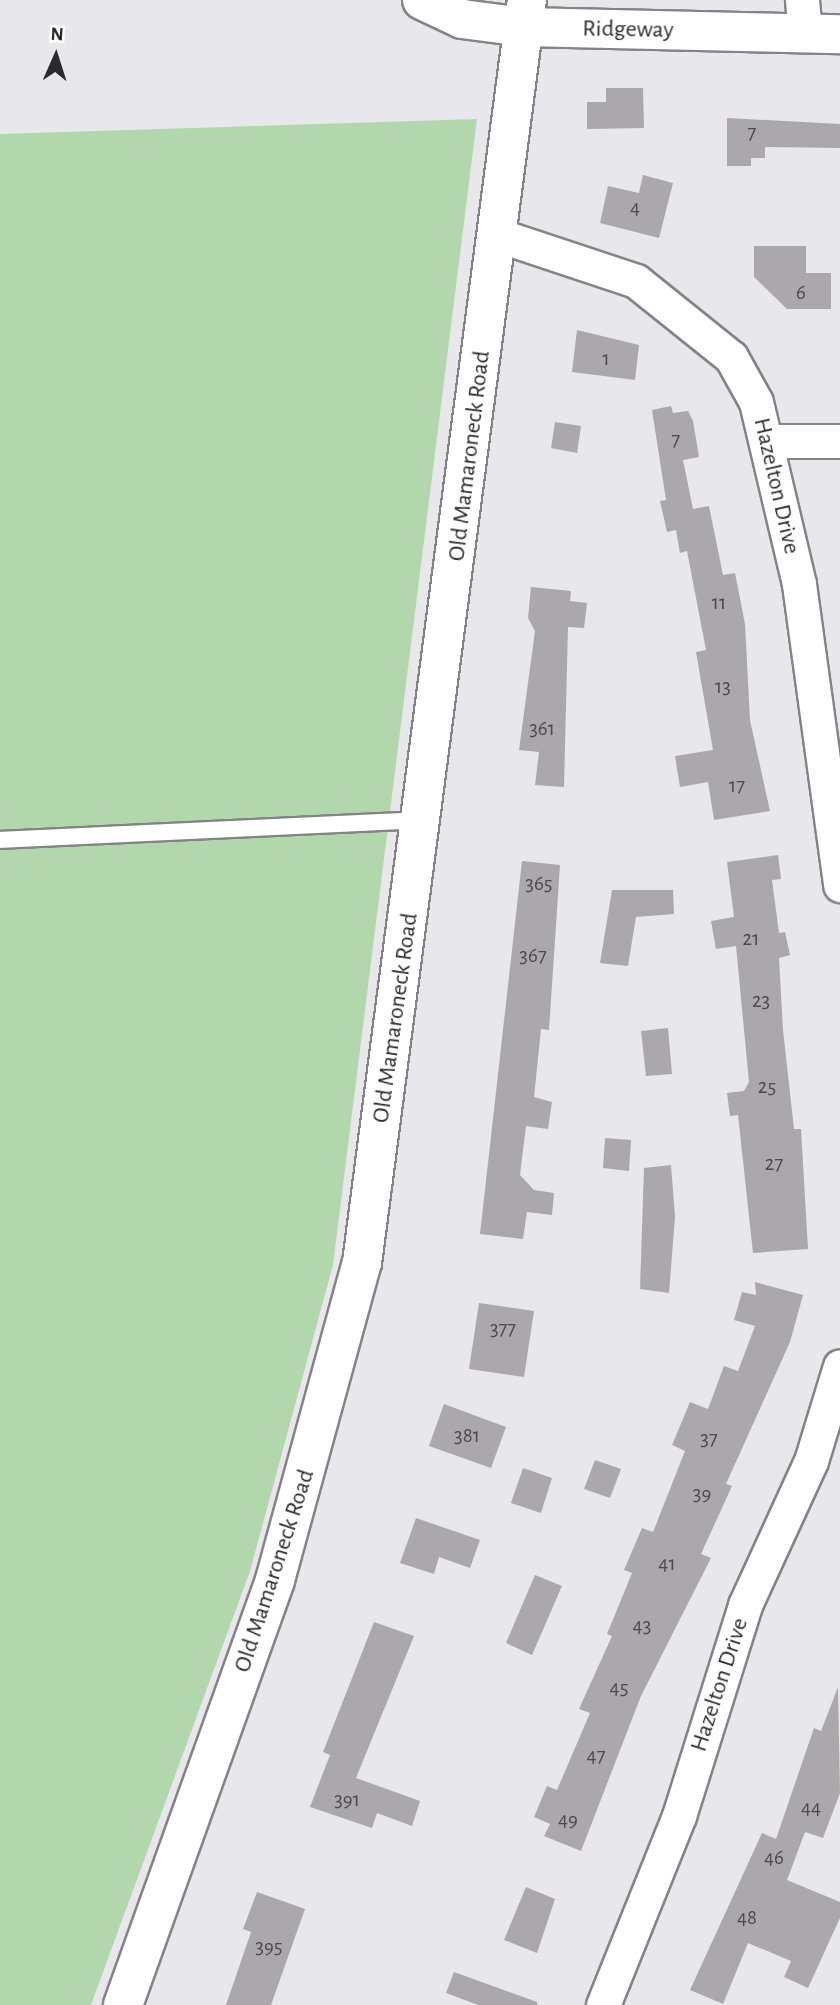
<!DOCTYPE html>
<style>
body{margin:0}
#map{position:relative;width:840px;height:2005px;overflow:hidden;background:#e8e7ec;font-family:"Alegreya Sans",sans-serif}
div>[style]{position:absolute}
.green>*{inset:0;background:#b3d7ac}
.building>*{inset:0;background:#aba8ac}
.roads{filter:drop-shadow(2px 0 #848387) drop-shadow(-2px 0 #848387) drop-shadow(0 2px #848387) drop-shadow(0 -2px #848387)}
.lane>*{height:16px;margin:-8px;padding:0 8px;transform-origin:8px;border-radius:8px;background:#fff}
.street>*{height:33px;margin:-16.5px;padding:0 16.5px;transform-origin:16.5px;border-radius:16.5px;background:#fff}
.secondary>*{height:38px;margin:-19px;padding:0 19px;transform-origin:19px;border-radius:19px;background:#fff}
span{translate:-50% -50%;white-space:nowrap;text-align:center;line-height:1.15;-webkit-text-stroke:7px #fff;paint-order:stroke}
.number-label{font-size:21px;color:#4a494b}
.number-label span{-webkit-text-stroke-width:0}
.street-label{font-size:24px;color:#2a292b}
.north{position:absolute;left:21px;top:21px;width:70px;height:70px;-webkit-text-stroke:5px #fff;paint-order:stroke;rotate:3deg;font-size:19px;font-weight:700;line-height:28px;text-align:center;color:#2a292b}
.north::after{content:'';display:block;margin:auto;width:24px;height:32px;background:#2a292b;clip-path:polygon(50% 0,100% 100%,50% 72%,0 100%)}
</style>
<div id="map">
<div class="green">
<i style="clip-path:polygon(477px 119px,333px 1265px,250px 1571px,91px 2005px,0 2005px,0 134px)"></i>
</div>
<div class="building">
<i style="clip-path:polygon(606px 88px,643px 88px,644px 128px,587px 129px,587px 102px,606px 102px)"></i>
<i style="clip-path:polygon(727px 118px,840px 124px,840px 148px,765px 147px,765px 158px,751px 158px,751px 166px,727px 166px)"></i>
<i style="clip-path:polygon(643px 175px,673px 183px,659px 238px,600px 223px,608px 186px,639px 193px)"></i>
<i style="clip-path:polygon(754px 246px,806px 246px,806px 273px,831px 273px,831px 309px,787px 309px,754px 277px)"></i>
<i style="clip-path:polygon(577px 330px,639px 345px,635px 380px,572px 372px)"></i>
<i style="clip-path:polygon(671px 406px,673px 413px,688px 411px,693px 421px,699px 457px,683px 460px,693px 509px,709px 506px,723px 575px,735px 573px,745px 624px,750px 720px,770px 811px,714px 820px,708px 782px,680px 787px,675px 756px,713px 750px,696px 652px,706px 650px,687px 551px,680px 553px,676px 530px,667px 532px,660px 501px,666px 500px,652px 410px)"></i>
<i style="clip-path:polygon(555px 422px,581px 426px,577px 453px,551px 448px)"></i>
<i style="clip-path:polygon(531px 587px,571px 591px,570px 601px,587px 603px,584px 628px,568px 627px,564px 787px,535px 785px,539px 752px,519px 750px,535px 631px,528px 618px)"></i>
<i style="clip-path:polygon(778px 855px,781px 879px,772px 880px,779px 933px,785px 932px,790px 955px,779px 958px,783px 1030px,794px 1129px,801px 1129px,808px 1249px,753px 1253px,738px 1115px,730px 1116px,727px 1093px,744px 1091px,749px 1082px,736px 946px,716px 949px,711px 921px,734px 917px,727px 862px)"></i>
<i style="clip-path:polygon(522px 861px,560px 865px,549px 1030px,541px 1029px,534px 1097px,552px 1102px,548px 1129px,526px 1126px,520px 1175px,534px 1190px,554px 1193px,552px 1215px,527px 1212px,523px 1239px,480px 1234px)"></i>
<i style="clip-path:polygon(612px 890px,673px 890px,674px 914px,636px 917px,628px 966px,600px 963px)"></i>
<i style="clip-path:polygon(668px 1028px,672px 1074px,646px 1076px,641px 1031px)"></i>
<i style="clip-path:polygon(605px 1138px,631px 1140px,629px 1171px,603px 1168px)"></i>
<i style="clip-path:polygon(671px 1165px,675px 1217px,669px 1293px,640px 1289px,644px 1168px)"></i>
<i style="clip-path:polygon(755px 1282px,803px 1295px,790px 1342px,726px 1484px,732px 1486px,701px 1554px,711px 1558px,641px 1696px,581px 1851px,544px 1836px,550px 1824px,534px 1817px,547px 1786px,557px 1790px,590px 1713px,579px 1709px,612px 1636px,607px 1634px,632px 1573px,624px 1570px,642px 1528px,653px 1532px,685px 1451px,672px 1445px,690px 1402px,708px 1409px,724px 1366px,738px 1371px,755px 1326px,734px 1320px,742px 1292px,756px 1295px)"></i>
<i style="clip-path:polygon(479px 1303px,534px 1311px,524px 1377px,469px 1369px)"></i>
<i style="clip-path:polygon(444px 1404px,506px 1427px,491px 1468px,429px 1446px)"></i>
<i style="clip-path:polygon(595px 1460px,621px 1469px,610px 1498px,584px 1489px)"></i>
<i style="clip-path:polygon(523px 1468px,552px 1478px,541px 1513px,511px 1503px)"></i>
<i style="clip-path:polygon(416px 1518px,480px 1540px,470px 1568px,439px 1557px,434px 1574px,400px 1563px)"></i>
<i style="clip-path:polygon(535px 1575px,562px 1586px,532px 1655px,506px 1643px)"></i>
<i style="clip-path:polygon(374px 1622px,414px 1636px,356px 1778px,420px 1801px,412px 1826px,377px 1813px,372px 1828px,310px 1807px,330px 1755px,323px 1752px)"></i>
<i style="clip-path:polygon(838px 1687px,840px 1793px,823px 1838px,805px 1832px,787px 1880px,840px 1902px,840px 1918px,808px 1988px,784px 1977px,791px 1961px,748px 1943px,723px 2004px,690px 1990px,762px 1833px,776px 1839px,814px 1728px,821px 1731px)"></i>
<i style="clip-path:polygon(526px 1887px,555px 1899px,537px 1953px,504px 1940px)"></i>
<i style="clip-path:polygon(257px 1892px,305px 1909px,271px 2005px,226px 2005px,251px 1932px,243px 1929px)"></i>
<i style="clip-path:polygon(454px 1972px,537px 2002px,537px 2005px,478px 2005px,446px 1993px)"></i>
</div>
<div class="roads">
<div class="lane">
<i style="left:0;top:840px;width:421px;rotate:-2.7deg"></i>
</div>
<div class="street">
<i style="left:802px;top:0;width:35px;rotate:85deg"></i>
<i style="left:498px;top:235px;width:145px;rotate:18.4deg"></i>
<i style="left:636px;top:281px;width:122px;rotate:38.7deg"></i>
<i style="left:731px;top:357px;width:51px;rotate:60.9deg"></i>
<i style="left:756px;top:402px;width:187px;rotate:76.7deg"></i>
<i style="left:799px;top:584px;width:304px;rotate:82.2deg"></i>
<i style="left:769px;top:441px;width:71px"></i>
<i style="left:603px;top:2005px;width:204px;rotate:-68.1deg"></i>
<i style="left:679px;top:1816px;width:221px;rotate:-72.6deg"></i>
<i style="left:745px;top:1605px;width:158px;rotate:-65.4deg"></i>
<i style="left:811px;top:1461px;width:99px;rotate:-73deg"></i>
</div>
<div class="secondary">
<i style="left:422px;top:0;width:44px;rotate:25.4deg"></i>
<i style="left:462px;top:19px;width:63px;rotate:7.4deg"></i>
<i style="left:524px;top:27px;width:316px;rotate:1.3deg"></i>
<i style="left:123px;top:2005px;width:451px;rotate:-70.3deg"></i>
<i style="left:275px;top:1580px;width:329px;rotate:-74.7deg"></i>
<i style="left:362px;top:1263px;width:1274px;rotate:-82.56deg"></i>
</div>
</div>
<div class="number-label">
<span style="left:752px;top:133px">7</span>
<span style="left:635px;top:208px">4</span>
<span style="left:801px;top:293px">6</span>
<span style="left:606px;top:359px">1</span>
<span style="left:676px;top:440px">7</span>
<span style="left:719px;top:603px">11</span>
<span style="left:723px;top:687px">13</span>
<span style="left:542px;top:729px">361</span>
<span style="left:737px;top:786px">17</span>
<span style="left:539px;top:884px">365</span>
<span style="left:751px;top:939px">21</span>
<span style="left:533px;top:956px">367</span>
<span style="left:761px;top:1001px">23</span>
<span style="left:767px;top:1087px">25</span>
<span style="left:774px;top:1164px">27</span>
<span style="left:503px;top:1329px">377</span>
<span style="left:467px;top:1436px">381</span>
<span style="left:709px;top:1439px">37</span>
<span style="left:702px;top:1494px">39</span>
<span style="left:667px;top:1564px">41</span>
<span style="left:642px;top:1626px">43</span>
<span style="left:619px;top:1688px">45</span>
<span style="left:596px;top:1756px">47</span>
<span style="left:347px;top:1800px">391</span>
<span style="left:811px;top:1808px">44</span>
<span style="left:568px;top:1820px">49</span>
<span style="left:774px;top:1858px">46</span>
<span style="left:747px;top:1918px">48</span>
<span style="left:269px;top:1947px">395</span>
</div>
<div class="street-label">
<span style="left:628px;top:30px;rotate:1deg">Ridgeway</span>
<span style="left:470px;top:456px;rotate:-83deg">Old Mamaroneck Road</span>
<span style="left:776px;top:486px;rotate:77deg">Hazelton Drive</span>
<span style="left:396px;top:1018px;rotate:-82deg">Old Mamaroneck Road</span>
<span style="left:275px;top:1571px;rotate:-72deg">Old Mamaroneck Road</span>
<span style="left:720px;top:1685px;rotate:-72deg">Hazelton Drive</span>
</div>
<div class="north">N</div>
</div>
